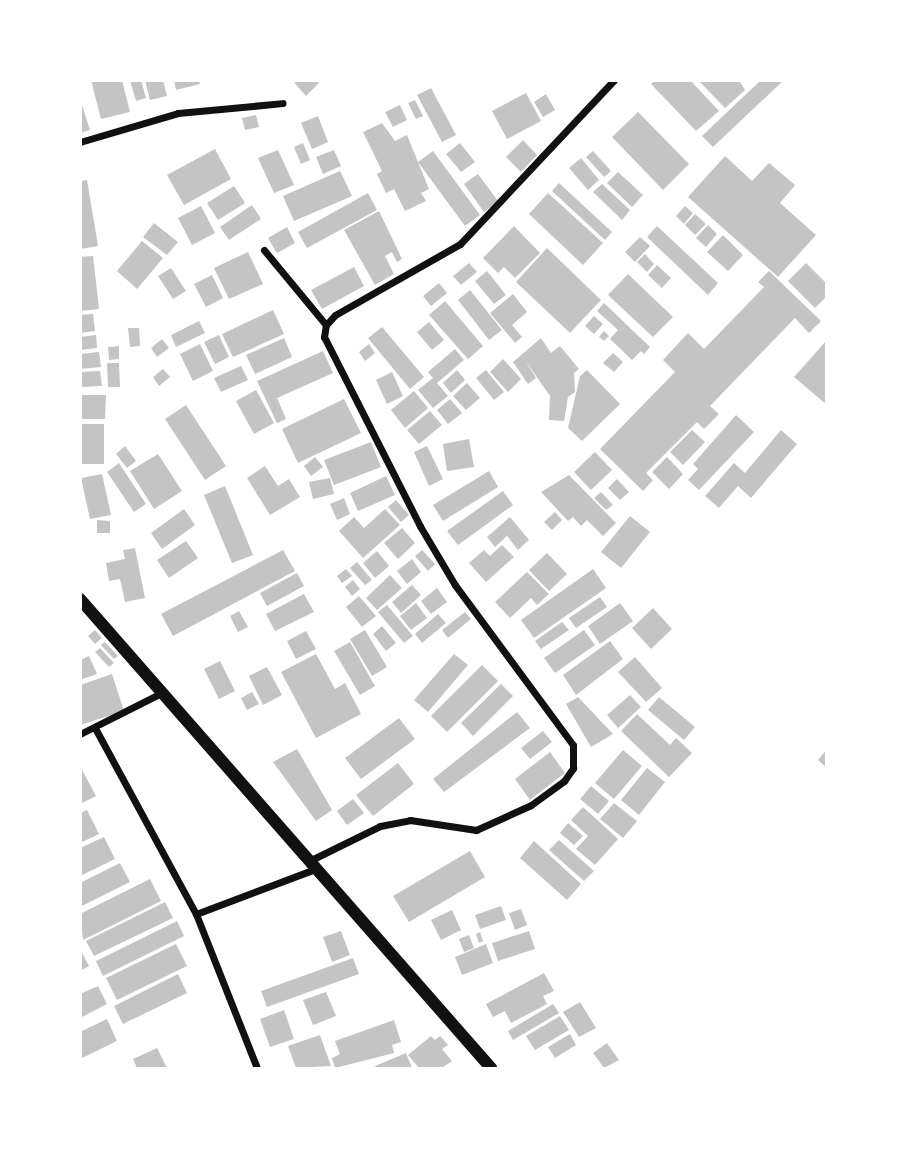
<!DOCTYPE html>
<style>
body{margin:0}
#map{position:relative;width:907px;height:1149px;overflow:hidden;background:#fff;font-family:"Exo 2",sans-serif}
div>[style]{position:absolute}
.building>*{inset:0;background:#c4c4c4}
.minor>*{height:7px;margin:-3.5px;padding:0 3.5px;transform-origin:3.5px;border-radius:3.5px;background:#111}
.tertiary>*{height:12px;margin:-6px;padding:0 6px;transform-origin:6px;border-radius:6px;background:#111}
span{translate:-50% -50%;white-space:nowrap;text-align:center;line-height:1.15;-webkit-text-stroke:5px #fff;paint-order:stroke}
.frame{position:absolute;inset:0;border:82px solid #fff;pointer-events:none}
</style>
<div id="map">
<div class="building">
<i style="clip-path:polygon(91px 80px,122px 80px,130px 112px,101px 119px)"></i>
<i style="clip-path:polygon(130px 80px,141px 80px,146px 98px,136px 101px)"></i>
<i style="clip-path:polygon(145px 80px,163px 80px,167px 96px,150px 100px)"></i>
<i style="clip-path:polygon(174px 80px,199px 80px,200px 84px,176px 90px)"></i>
<i style="clip-path:polygon(292px 80px,316px 80px,319px 83px,306px 96px)"></i>
<i style="clip-path:polygon(655px 80px,690px 80px,719px 111px,696px 131px,651px 84px)"></i>
<i style="clip-path:polygon(698px 80px,739px 80px,745px 90px,725px 108px)"></i>
<i style="clip-path:polygon(761px 80px,784px 80px,713px 147px,702px 136px)"></i>
<i style="clip-path:polygon(431px 88px,456px 135px,442px 142px,417px 95px)"></i>
<i style="clip-path:polygon(526px 93px,541px 121px,507px 139px,492px 111px)"></i>
<i style="clip-path:polygon(546px 94px,555px 110px,543px 117px,534px 102px)"></i>
<i style="clip-path:polygon(80px 99px,90px 130px,80px 133px)"></i>
<i style="clip-path:polygon(415px 100px,423px 116px,416px 119px,408px 103px)"></i>
<i style="clip-path:polygon(400px 105px,407px 120px,393px 127px,385px 112px)"></i>
<i style="clip-path:polygon(638px 112px,689px 164px,663px 190px,612px 137px)"></i>
<i style="clip-path:polygon(256px 115px,259px 127px,245px 130px,242px 118px)"></i>
<i style="clip-path:polygon(318px 116px,328px 142px,312px 149px,301px 123px)"></i>
<i style="clip-path:polygon(382px 123px,395px 141px,407px 135px,429px 189px,421px 193px,426px 201px,405px 211px,394px 189px,386px 193px,377px 174px,382px 171px,363px 132px)"></i>
<i style="clip-path:polygon(523px 140px,537px 155px,521px 172px,506px 157px)"></i>
<i style="clip-path:polygon(303px 143px,310px 160px,301px 164px,294px 147px)"></i>
<i style="clip-path:polygon(460px 143px,475px 162px,461px 172px,446px 154px)"></i>
<i style="clip-path:polygon(215px 149px,231px 179px,184px 205px,167px 175px)"></i>
<i style="clip-path:polygon(278px 150px,294px 185px,274px 193px,258px 158px)"></i>
<i style="clip-path:polygon(334px 150px,341px 166px,323px 174px,316px 157px)"></i>
<i style="clip-path:polygon(433px 151px,480px 215px,465px 226px,418px 162px)"></i>
<i style="clip-path:polygon(593px 151px,611px 171px,604px 177px,586px 157px)"></i>
<i style="clip-path:polygon(725px 156px,752px 181px,769px 163px,795px 185px,780px 203px,816px 235px,778px 277px,688px 197px)"></i>
<i style="clip-path:polygon(581px 158px,599px 180px,588px 190px,569px 168px)"></i>
<i style="clip-path:polygon(340px 171px,352px 196px,294px 221px,283px 196px)"></i>
<i style="clip-path:polygon(618px 172px,643px 195px,632px 207px,607px 183px)"></i>
<i style="clip-path:polygon(478px 174px,498px 201px,484px 212px,464px 184px)"></i>
<i style="clip-path:polygon(87px 180px,98px 246px,80px 249px,80px 181px)"></i>
<i style="clip-path:polygon(559px 183px,612px 232px,605px 240px,552px 191px)"></i>
<i style="clip-path:polygon(602px 184px,630px 210px,622px 220px,593px 192px)"></i>
<i style="clip-path:polygon(234px 186px,245px 203px,218px 220px,207px 203px)"></i>
<i style="clip-path:polygon(368px 193px,377px 210px,307px 248px,298px 232px)"></i>
<i style="clip-path:polygon(548px 193px,603px 243px,583px 265px,529px 214px)"></i>
<i style="clip-path:polygon(252px 205px,261px 219px,229px 240px,220px 227px)"></i>
<i style="clip-path:polygon(201px 206px,215px 233px,192px 245px,178px 218px)"></i>
<i style="clip-path:polygon(685px 206px,693px 213px,684px 224px,676px 216px)"></i>
<i style="clip-path:polygon(379px 211px,402px 259px,397px 262px,392px 252px,385px 256px,394px 274px,375px 285px,344px 230px)"></i>
<i style="clip-path:polygon(695px 214px,706px 224px,695px 235px,685px 225px)"></i>
<i style="clip-path:polygon(154px 223px,178px 242px,167px 255px,143px 237px)"></i>
<i style="clip-path:polygon(708px 225px,717px 234px,706px 247px,696px 238px)"></i>
<i style="clip-path:polygon(514px 226px,540px 253px,515px 278px,504px 267px,498px 273px,483px 258px)"></i>
<i style="clip-path:polygon(657px 226px,718px 283px,708px 295px,647px 237px)"></i>
<i style="clip-path:polygon(287px 227px,295px 243px,277px 253px,268px 238px)"></i>
<i style="clip-path:polygon(723px 235px,743px 255px,728px 271px,707px 252px)"></i>
<i style="clip-path:polygon(640px 237px,650px 246px,635px 262px,625px 252px)"></i>
<i style="clip-path:polygon(142px 241px,163px 258px,137px 289px,117px 271px)"></i>
<i style="clip-path:polygon(547px 248px,601px 300px,570px 333px,516px 282px)"></i>
<i style="clip-path:polygon(248px 252px,263px 284px,229px 299px,214px 268px)"></i>
<i style="clip-path:polygon(645px 254px,654px 264px,647px 272px,637px 262px)"></i>
<i style="clip-path:polygon(93px 256px,99px 309px,80px 311px,80px 257px)"></i>
<i style="clip-path:polygon(469px 263px,477px 272px,461px 285px,453px 276px)"></i>
<i style="clip-path:polygon(806px 263px,827px 284px,827px 296px,815px 308px,788px 281px)"></i>
<i style="clip-path:polygon(657px 265px,671px 278px,662px 288px,648px 275px)"></i>
<i style="clip-path:polygon(354px 267px,364px 286px,322px 309px,311px 290px)"></i>
<i style="clip-path:polygon(171px 268px,186px 291px,173px 299px,158px 276px)"></i>
<i style="clip-path:polygon(487px 271px,506px 295px,494px 304px,475px 281px)"></i>
<i style="clip-path:polygon(769px 271px,821px 321px,809px 333px,795px 318px,710px 406px,719px 414px,704px 429px,697px 422px,646px 473px,653px 480px,643px 491px,600px 449px,675px 372px,663px 360px,688px 333px,704px 349px,764px 287px,758px 282px)"></i>
<i style="clip-path:polygon(628px 274px,673px 317px,653px 337px,608px 295px)"></i>
<i style="clip-path:polygon(212px 275px,223px 298px,206px 307px,194px 284px)"></i>
<i style="clip-path:polygon(439px 283px,447px 293px,431px 306px,423px 296px)"></i>
<i style="clip-path:polygon(470px 290px,502px 330px,489px 340px,458px 300px)"></i>
<i style="clip-path:polygon(513px 294px,527px 312px,512px 325px,522px 337px,515px 343px,490px 313px)"></i>
<i style="clip-path:polygon(445px 301px,483px 346px,468px 359px,429px 315px)"></i>
<i style="clip-path:polygon(604px 303px,650px 347px,644px 354px,641px 351px,632px 360px,610px 339px,618px 330px,597px 311px)"></i>
<i style="clip-path:polygon(273px 310px,284px 334px,233px 357px,222px 334px)"></i>
<i style="clip-path:polygon(93px 314px,95px 331px,80px 333px,80px 315px)"></i>
<i style="clip-path:polygon(594px 316px,603px 324px,594px 334px,585px 326px)"></i>
<i style="clip-path:polygon(199px 321px,205px 333px,176px 347px,171px 335px)"></i>
<i style="clip-path:polygon(429px 322px,444px 340px,432px 350px,417px 332px)"></i>
<i style="clip-path:polygon(382px 327px,424px 377px,410px 389px,368px 338px)"></i>
<i style="clip-path:polygon(128px 328px,139px 328px,140px 346px,130px 347px)"></i>
<i style="clip-path:polygon(604px 331px,609px 336px,604px 341px,599px 337px)"></i>
<i style="clip-path:polygon(96px 335px,97px 348px,80px 350px,80px 337px)"></i>
<i style="clip-path:polygon(219px 335px,229px 357px,215px 364px,204px 342px)"></i>
<i style="clip-path:polygon(284px 338px,292px 357px,255px 374px,246px 355px)"></i>
<i style="clip-path:polygon(541px 338px,551px 353px,560px 346px,579px 369px,574px 373px,575px 392px,568px 397px,564px 421px,549px 420px,550px 396px,525px 360px,536px 378px,528px 384px,513px 362px)"></i>
<i style="clip-path:polygon(162px 339px,169px 348px,157px 357px,151px 348px)"></i>
<i style="clip-path:polygon(827px 340px,827px 405px,794px 377px)"></i>
<i style="clip-path:polygon(200px 344px,213px 371px,193px 381px,180px 354px)"></i>
<i style="clip-path:polygon(369px 344px,375px 353px,365px 361px,359px 352px)"></i>
<i style="clip-path:polygon(119px 346px,119px 359px,109px 360px,108px 347px)"></i>
<i style="clip-path:polygon(455px 349px,464px 360px,437px 383px,448px 396px,433px 408px,418px 390px,433px 378px,428px 372px)"></i>
<i style="clip-path:polygon(323px 351px,333px 373px,277px 398px,286px 419px,277px 423px,257px 381px)"></i>
<i style="clip-path:polygon(99px 352px,101px 367px,80px 369px,80px 354px)"></i>
<i style="clip-path:polygon(613px 353px,623px 362px,614px 372px,603px 363px)"></i>
<i style="clip-path:polygon(503px 359px,521px 379px,508px 392px,490px 372px)"></i>
<i style="clip-path:polygon(107px 363px,119px 363px,120px 387px,108px 387px)"></i>
<i style="clip-path:polygon(241px 366px,248px 380px,221px 392px,214px 378px)"></i>
<i style="clip-path:polygon(163px 369px,170px 377px,159px 386px,153px 377px)"></i>
<i style="clip-path:polygon(457px 370px,465px 380px,451px 393px,443px 383px)"></i>
<i style="clip-path:polygon(486px 370px,504px 392px,494px 400px,476px 378px)"></i>
<i style="clip-path:polygon(587px 370px,620px 404px,582px 441px,568px 428px,580px 376px)"></i>
<i style="clip-path:polygon(100px 371px,102px 386px,80px 387px,80px 372px)"></i>
<i style="clip-path:polygon(392px 372px,403px 396px,387px 404px,376px 380px)"></i>
<i style="clip-path:polygon(467px 383px,480px 398px,466px 410px,453px 396px)"></i>
<i style="clip-path:polygon(256px 390px,274px 423px,254px 434px,236px 401px)"></i>
<i style="clip-path:polygon(414px 391px,428px 408px,405px 428px,391px 410px)"></i>
<i style="clip-path:polygon(80px 395px,106px 395px,105px 419px,80px 419px)"></i>
<i style="clip-path:polygon(344px 399px,361px 433px,298px 463px,282px 429px)"></i>
<i style="clip-path:polygon(450px 399px,462px 413px,448px 424px,437px 410px)"></i>
<i style="clip-path:polygon(186px 405px,226px 466px,205px 480px,165px 419px)"></i>
<i style="clip-path:polygon(430px 411px,442px 425px,419px 444px,407px 430px)"></i>
<i style="clip-path:polygon(736px 415px,754px 432px,699px 490px,688px 480px,698px 469px,693px 464px)"></i>
<i style="clip-path:polygon(80px 424px,104px 424px,104px 464px,80px 464px)"></i>
<i style="clip-path:polygon(692px 430px,705px 442px,683px 465px,670px 452px)"></i>
<i style="clip-path:polygon(781px 430px,797px 444px,751px 498px,738px 486px,719px 508px,705px 496px,734px 463px,745px 473px)"></i>
<i style="clip-path:polygon(469px 439px,474px 467px,447px 471px,443px 444px)"></i>
<i style="clip-path:polygon(371px 442px,381px 467px,334px 485px,324px 460px)"></i>
<i style="clip-path:polygon(125px 446px,136px 461px,127px 468px,116px 454px)"></i>
<i style="clip-path:polygon(427px 446px,443px 479px,429px 486px,414px 452px)"></i>
<i style="clip-path:polygon(595px 452px,612px 470px,591px 490px,574px 472px)"></i>
<i style="clip-path:polygon(158px 454px,182px 491px,154px 509px,130px 471px)"></i>
<i style="clip-path:polygon(315px 457px,323px 467px,311px 476px,304px 466px)"></i>
<i style="clip-path:polygon(667px 457px,683px 474px,669px 489px,652px 472px)"></i>
<i style="clip-path:polygon(119px 463px,146px 504px,134px 512px,107px 472px)"></i>
<i style="clip-path:polygon(265px 466px,278px 486px,289px 479px,300px 497px,270px 515px,247px 478px)"></i>
<i style="clip-path:polygon(489px 471px,498px 487px,443px 521px,433px 505px)"></i>
<i style="clip-path:polygon(102px 474px,111px 515px,90px 519px,81px 478px)"></i>
<i style="clip-path:polygon(569px 475px,616px 523px,603px 536px,587px 520px,581px 526px,573px 517px,568px 521px,541px 492px)"></i>
<i style="clip-path:polygon(386px 476px,395px 495px,358px 511px,350px 493px)"></i>
<i style="clip-path:polygon(330px 478px,334px 494px,313px 499px,309px 482px)"></i>
<i style="clip-path:polygon(617px 479px,629px 492px,620px 500px,608px 488px)"></i>
<i style="clip-path:polygon(225px 486px,253px 555px,232px 563px,204px 495px)"></i>
<i style="clip-path:polygon(503px 491px,513px 505px,458px 545px,447px 531px)"></i>
<i style="clip-path:polygon(601px 492px,613px 505px,606px 510px,594px 498px)"></i>
<i style="clip-path:polygon(344px 498px,350px 514px,337px 520px,330px 504px)"></i>
<i style="clip-path:polygon(396px 500px,409px 515px,401px 522px,388px 507px)"></i>
<i style="clip-path:polygon(184px 509px,195px 525px,162px 549px,151px 533px)"></i>
<i style="clip-path:polygon(385px 509px,400px 525px,363px 558px,339px 531px,354px 517px,364px 528px)"></i>
<i style="clip-path:polygon(555px 512px,562px 520px,552px 530px,544px 522px)"></i>
<i style="clip-path:polygon(630px 516px,650px 532px,621px 568px,601px 552px)"></i>
<i style="clip-path:polygon(510px 517px,529px 540px,518px 550px,507px 536px,495px 547px,487px 537px)"></i>
<i style="clip-path:polygon(97px 520px,110px 521px,110px 533px,97px 533px)"></i>
<i style="clip-path:polygon(402px 528px,415px 543px,398px 559px,384px 543px)"></i>
<i style="clip-path:polygon(186px 541px,198px 558px,169px 578px,157px 560px)"></i>
<i style="clip-path:polygon(502px 545px,514px 557px,486px 582px,469px 563px,484px 550px,490px 556px)"></i>
<i style="clip-path:polygon(135px 548px,145px 598px,125px 602px,120px 579px,109px 581px,106px 563px,125px 559px,123px 550px)"></i>
<i style="clip-path:polygon(283px 550px,295px 571px,173px 636px,161px 614px)"></i>
<i style="clip-path:polygon(422px 550px,435px 564px,428px 571px,415px 556px)"></i>
<i style="clip-path:polygon(377px 551px,389px 566px,375px 578px,363px 563px)"></i>
<i style="clip-path:polygon(547px 553px,567px 574px,549px 591px,529px 570px)"></i>
<i style="clip-path:polygon(412px 559px,421px 572px,407px 584px,397px 571px)"></i>
<i style="clip-path:polygon(357px 562px,372px 580px,365px 585px,350px 568px)"></i>
<i style="clip-path:polygon(346px 569px,352px 576px,342px 583px,337px 576px)"></i>
<i style="clip-path:polygon(593px 569px,606px 588px,534px 638px,521px 620px)"></i>
<i style="clip-path:polygon(527px 572px,549px 594px,537px 605px,531px 598px,510px 618px,495px 602px)"></i>
<i style="clip-path:polygon(297px 573px,304px 586px,267px 606px,260px 593px)"></i>
<i style="clip-path:polygon(390px 575px,402px 588px,377px 610px,366px 598px)"></i>
<i style="clip-path:polygon(353px 580px,360px 589px,352px 596px,345px 587px)"></i>
<i style="clip-path:polygon(412px 585px,421px 595px,401px 613px,392px 602px)"></i>
<i style="clip-path:polygon(437px 588px,447px 602px,431px 614px,421px 601px)"></i>
<i style="clip-path:polygon(304px 594px,314px 612px,275px 631px,266px 614px)"></i>
<i style="clip-path:polygon(359px 596px,376px 616px,362px 627px,346px 607px)"></i>
<i style="clip-path:polygon(600px 597px,607px 607px,576px 628px,569px 618px)"></i>
<i style="clip-path:polygon(416px 603px,427px 618px,411px 630px,400px 616px)"></i>
<i style="clip-path:polygon(620px 603px,633px 621px,600px 644px,588px 626px)"></i>
<i style="clip-path:polygon(387px 605px,413px 636px,404px 643px,378px 612px)"></i>
<i style="clip-path:polygon(653px 608px,672px 629px,651px 649px,632px 628px)"></i>
<i style="clip-path:polygon(239px 611px,248px 627px,238px 632px,230px 616px)"></i>
<i style="clip-path:polygon(465px 612px,471px 619px,448px 638px,442px 630px)"></i>
<i style="clip-path:polygon(438px 614px,446px 623px,422px 643px,415px 634px)"></i>
<i style="clip-path:polygon(562px 622px,569px 630px,541px 649px,535px 641px)"></i>
<i style="clip-path:polygon(382px 626px,396px 643px,386px 651px,373px 634px)"></i>
<i style="clip-path:polygon(95px 630px,102px 638px,95px 644px,88px 636px)"></i>
<i style="clip-path:polygon(365px 630px,387px 667px,372px 676px,350px 639px)"></i>
<i style="clip-path:polygon(584px 630px,595px 645px,555px 673px,544px 658px)"></i>
<i style="clip-path:polygon(306px 631px,316px 649px,296px 659px,287px 641px)"></i>
<i style="clip-path:polygon(610px 641px,623px 659px,576px 695px,563px 675px)"></i>
<i style="clip-path:polygon(105px 642px,118px 656px,114px 659px,101px 645px)"></i>
<i style="clip-path:polygon(350px 642px,375px 686px,360px 695px,334px 651px)"></i>
<i style="clip-path:polygon(100px 648px,114px 663px,109px 667px,95px 652px)"></i>
<i style="clip-path:polygon(316px 654px,335px 689px,345px 683px,361px 714px,316px 738px,281px 672px)"></i>
<i style="clip-path:polygon(454px 654px,468px 665px,428px 712px,414px 700px)"></i>
<i style="clip-path:polygon(89px 656px,97px 674px,80px 680px,80px 660px)"></i>
<i style="clip-path:polygon(635px 657px,662px 688px,646px 702px,618px 672px)"></i>
<i style="clip-path:polygon(220px 661px,235px 691px,219px 699px,204px 669px)"></i>
<i style="clip-path:polygon(482px 665px,498px 681px,447px 732px,431px 716px)"></i>
<i style="clip-path:polygon(267px 667px,282px 695px,263px 705px,249px 676px)"></i>
<i style="clip-path:polygon(112px 674px,124px 711px,80px 725px,80px 685px)"></i>
<i style="clip-path:polygon(501px 684px,513px 696px,473px 736px,461px 723px)"></i>
<i style="clip-path:polygon(252px 692px,259px 704px,247px 710px,241px 698px)"></i>
<i style="clip-path:polygon(630px 695px,641px 707px,618px 728px,607px 715px)"></i>
<i style="clip-path:polygon(578px 697px,613px 734px,591px 747px,566px 704px)"></i>
<i style="clip-path:polygon(659px 697px,695px 727px,684px 740px,648px 710px)"></i>
<i style="clip-path:polygon(517px 712px,530px 728px,444px 792px,433px 779px)"></i>
<i style="clip-path:polygon(637px 714px,670px 745px,676px 738px,692px 753px,669px 777px,621px 731px)"></i>
<i style="clip-path:polygon(399px 718px,415px 739px,361px 779px,345px 758px)"></i>
<i style="clip-path:polygon(543px 731px,552px 742px,530px 759px,521px 748px)"></i>
<i style="clip-path:polygon(297px 749px,332px 810px,316px 821px,273px 762px)"></i>
<i style="clip-path:polygon(827px 749px,827px 768px,818px 760px)"></i>
<i style="clip-path:polygon(623px 750px,642px 766px,614px 799px,595px 783px)"></i>
<i style="clip-path:polygon(550px 752px,565px 773px,530px 800px,515px 779px)"></i>
<i style="clip-path:polygon(398px 763px,414px 784px,373px 816px,356px 795px)"></i>
<i style="clip-path:polygon(80px 766px,96px 796px,80px 804px)"></i>
<i style="clip-path:polygon(647px 768px,665px 782px,639px 815px,621px 800px)"></i>
<i style="clip-path:polygon(591px 786px,609px 801px,598px 814px,580px 799px)"></i>
<i style="clip-path:polygon(353px 799px,364px 813px,347px 825px,337px 811px)"></i>
<i style="clip-path:polygon(614px 803px,637px 821px,623px 838px,600px 819px)"></i>
<i style="clip-path:polygon(583px 807px,618px 839px,595px 865px,576px 849px,588px 836px,571px 820px)"></i>
<i style="clip-path:polygon(87px 810px,99px 834px,80px 843px,80px 813px)"></i>
<i style="clip-path:polygon(568px 823px,583px 836px,574px 845px,560px 833px)"></i>
<i style="clip-path:polygon(104px 837px,115px 859px,80px 876px,80px 848px)"></i>
<i style="clip-path:polygon(559px 840px,594px 871px,584px 881px,549px 850px)"></i>
<i style="clip-path:polygon(534px 841px,581px 884px,567px 900px,520px 858px)"></i>
<i style="clip-path:polygon(470px 851px,485px 877px,409px 922px,393px 896px)"></i>
<i style="clip-path:polygon(120px 863px,130px 882px,80px 907px,80px 883px)"></i>
<i style="clip-path:polygon(150px 879px,161px 901px,83px 940px,80px 914px)"></i>
<i style="clip-path:polygon(165px 902px,173px 918px,94px 956px,86px 941px)"></i>
<i style="clip-path:polygon(501px 906px,506px 920px,480px 929px,475px 915px)"></i>
<i style="clip-path:polygon(521px 909px,527px 925px,515px 930px,509px 913px)"></i>
<i style="clip-path:polygon(452px 910px,461px 930px,441px 940px,431px 920px)"></i>
<i style="clip-path:polygon(177px 921px,184px 936px,103px 976px,96px 961px)"></i>
<i style="clip-path:polygon(341px 931px,350px 955px,332px 962px,323px 937px)"></i>
<i style="clip-path:polygon(529px 931px,535px 949px,498px 961px,492px 943px)"></i>
<i style="clip-path:polygon(480px 932px,483px 941px,479px 943px,476px 934px)"></i>
<i style="clip-path:polygon(469px 935px,474px 948px,464px 952px,459px 939px)"></i>
<i style="clip-path:polygon(176px 944px,187px 966px,117px 1000px,106px 978px)"></i>
<i style="clip-path:polygon(486px 944px,493px 963px,462px 975px,455px 957px)"></i>
<i style="clip-path:polygon(80px 949px,89px 966px,80px 971px)"></i>
<i style="clip-path:polygon(353px 958px,359px 974px,267px 1007px,261px 991px)"></i>
<i style="clip-path:polygon(544px 973px,554px 991px,543px 996px,547px 1004px,511px 1023px,505px 1011px,493px 1017px,486px 1004px)"></i>
<i style="clip-path:polygon(178px 974px,187px 993px,123px 1024px,114px 1006px)"></i>
<i style="clip-path:polygon(98px 986px,107px 1004px,80px 1018px,80px 994px)"></i>
<i style="clip-path:polygon(326px 992px,336px 1016px,313px 1025px,303px 1000px)"></i>
<i style="clip-path:polygon(580px 1002px,596px 1028px,579px 1037px,563px 1012px)"></i>
<i style="clip-path:polygon(553px 1004px,559px 1013px,513px 1040px,508px 1031px)"></i>
<i style="clip-path:polygon(284px 1010px,294px 1039px,270px 1047px,260px 1019px)"></i>
<i style="clip-path:polygon(560px 1016px,569px 1030px,535px 1050px,526px 1036px)"></i>
<i style="clip-path:polygon(107px 1019px,117px 1041px,80px 1059px,80px 1032px)"></i>
<i style="clip-path:polygon(394px 1020px,401px 1042px,392px 1045px,394px 1053px,335px 1068px,332px 1058px,340px 1054px,335px 1041px)"></i>
<i style="clip-path:polygon(570px 1034px,576px 1045px,555px 1058px,548px 1047px)"></i>
<i style="clip-path:polygon(320px 1035px,331px 1066px,296px 1068px,288px 1046px)"></i>
<i style="clip-path:polygon(431px 1036px,435px 1040px,440px 1036px,448px 1045px,442px 1049px,452px 1061px,442px 1068px,419px 1068px,408px 1055px)"></i>
<i style="clip-path:polygon(607px 1043px,619px 1060px,604px 1068px,593px 1053px)"></i>
<i style="clip-path:polygon(157px 1048px,167px 1068px,137px 1068px,133px 1059px)"></i>
<i style="clip-path:polygon(406px 1053px,412px 1068px,376px 1068px,375px 1066px)"></i>
</div>
<div class="minor">
<i style="left:80px;top:142px;width:102px;rotate:-16.5deg"></i>
<i style="left:178px;top:113px;width:105px;rotate:-5.4deg"></i>
<i style="left:264px;top:250px;width:97px;rotate:50.4deg"></i>
<i style="left:95px;top:728px;width:212px;rotate:61.5deg"></i>
<i style="left:196px;top:914px;width:166px;rotate:68.4deg"></i>
<i style="left:80px;top:734px;width:93px;rotate:-26.8deg"></i>
<i style="left:309px;top:861px;width:79px;rotate:-26.2deg"></i>
<i style="left:380px;top:826px;width:31px;rotate:-11deg"></i>
<i style="left:410px;top:820px;width:67px;rotate:8.6deg"></i>
<i style="left:476px;top:830px;width:60px;rotate:-24.4deg"></i>
<i style="left:531px;top:805px;width:41px;rotate:-36deg"></i>
<i style="left:564px;top:781px;width:16px;rotate:-55deg"></i>
<i style="left:573px;top:768px;width:23px;rotate:-90deg"></i>
<i style="left:573px;top:745px;width:199px;rotate:-126.4deg"></i>
<i style="left:455px;top:585px;width:69px;rotate:-120.7deg"></i>
<i style="left:420px;top:526px;width:212px;rotate:-116.9deg"></i>
<i style="left:324px;top:337px;width:12px;rotate:-81deg"></i>
<i style="left:326px;top:325px;width:13px;rotate:-48deg"></i>
<i style="left:335px;top:315px;width:144px;rotate:-29.6deg"></i>
<i style="left:460px;top:244px;width:225px;rotate:-46.8deg"></i>
<i style="left:196px;top:914px;width:127px;rotate:-20.7deg"></i>
</div>
<div class="tertiary">
<i style="left:80px;top:599px;width:624px;rotate:48.77deg"></i>
</div>
<div class="frame"></div>
</div>
